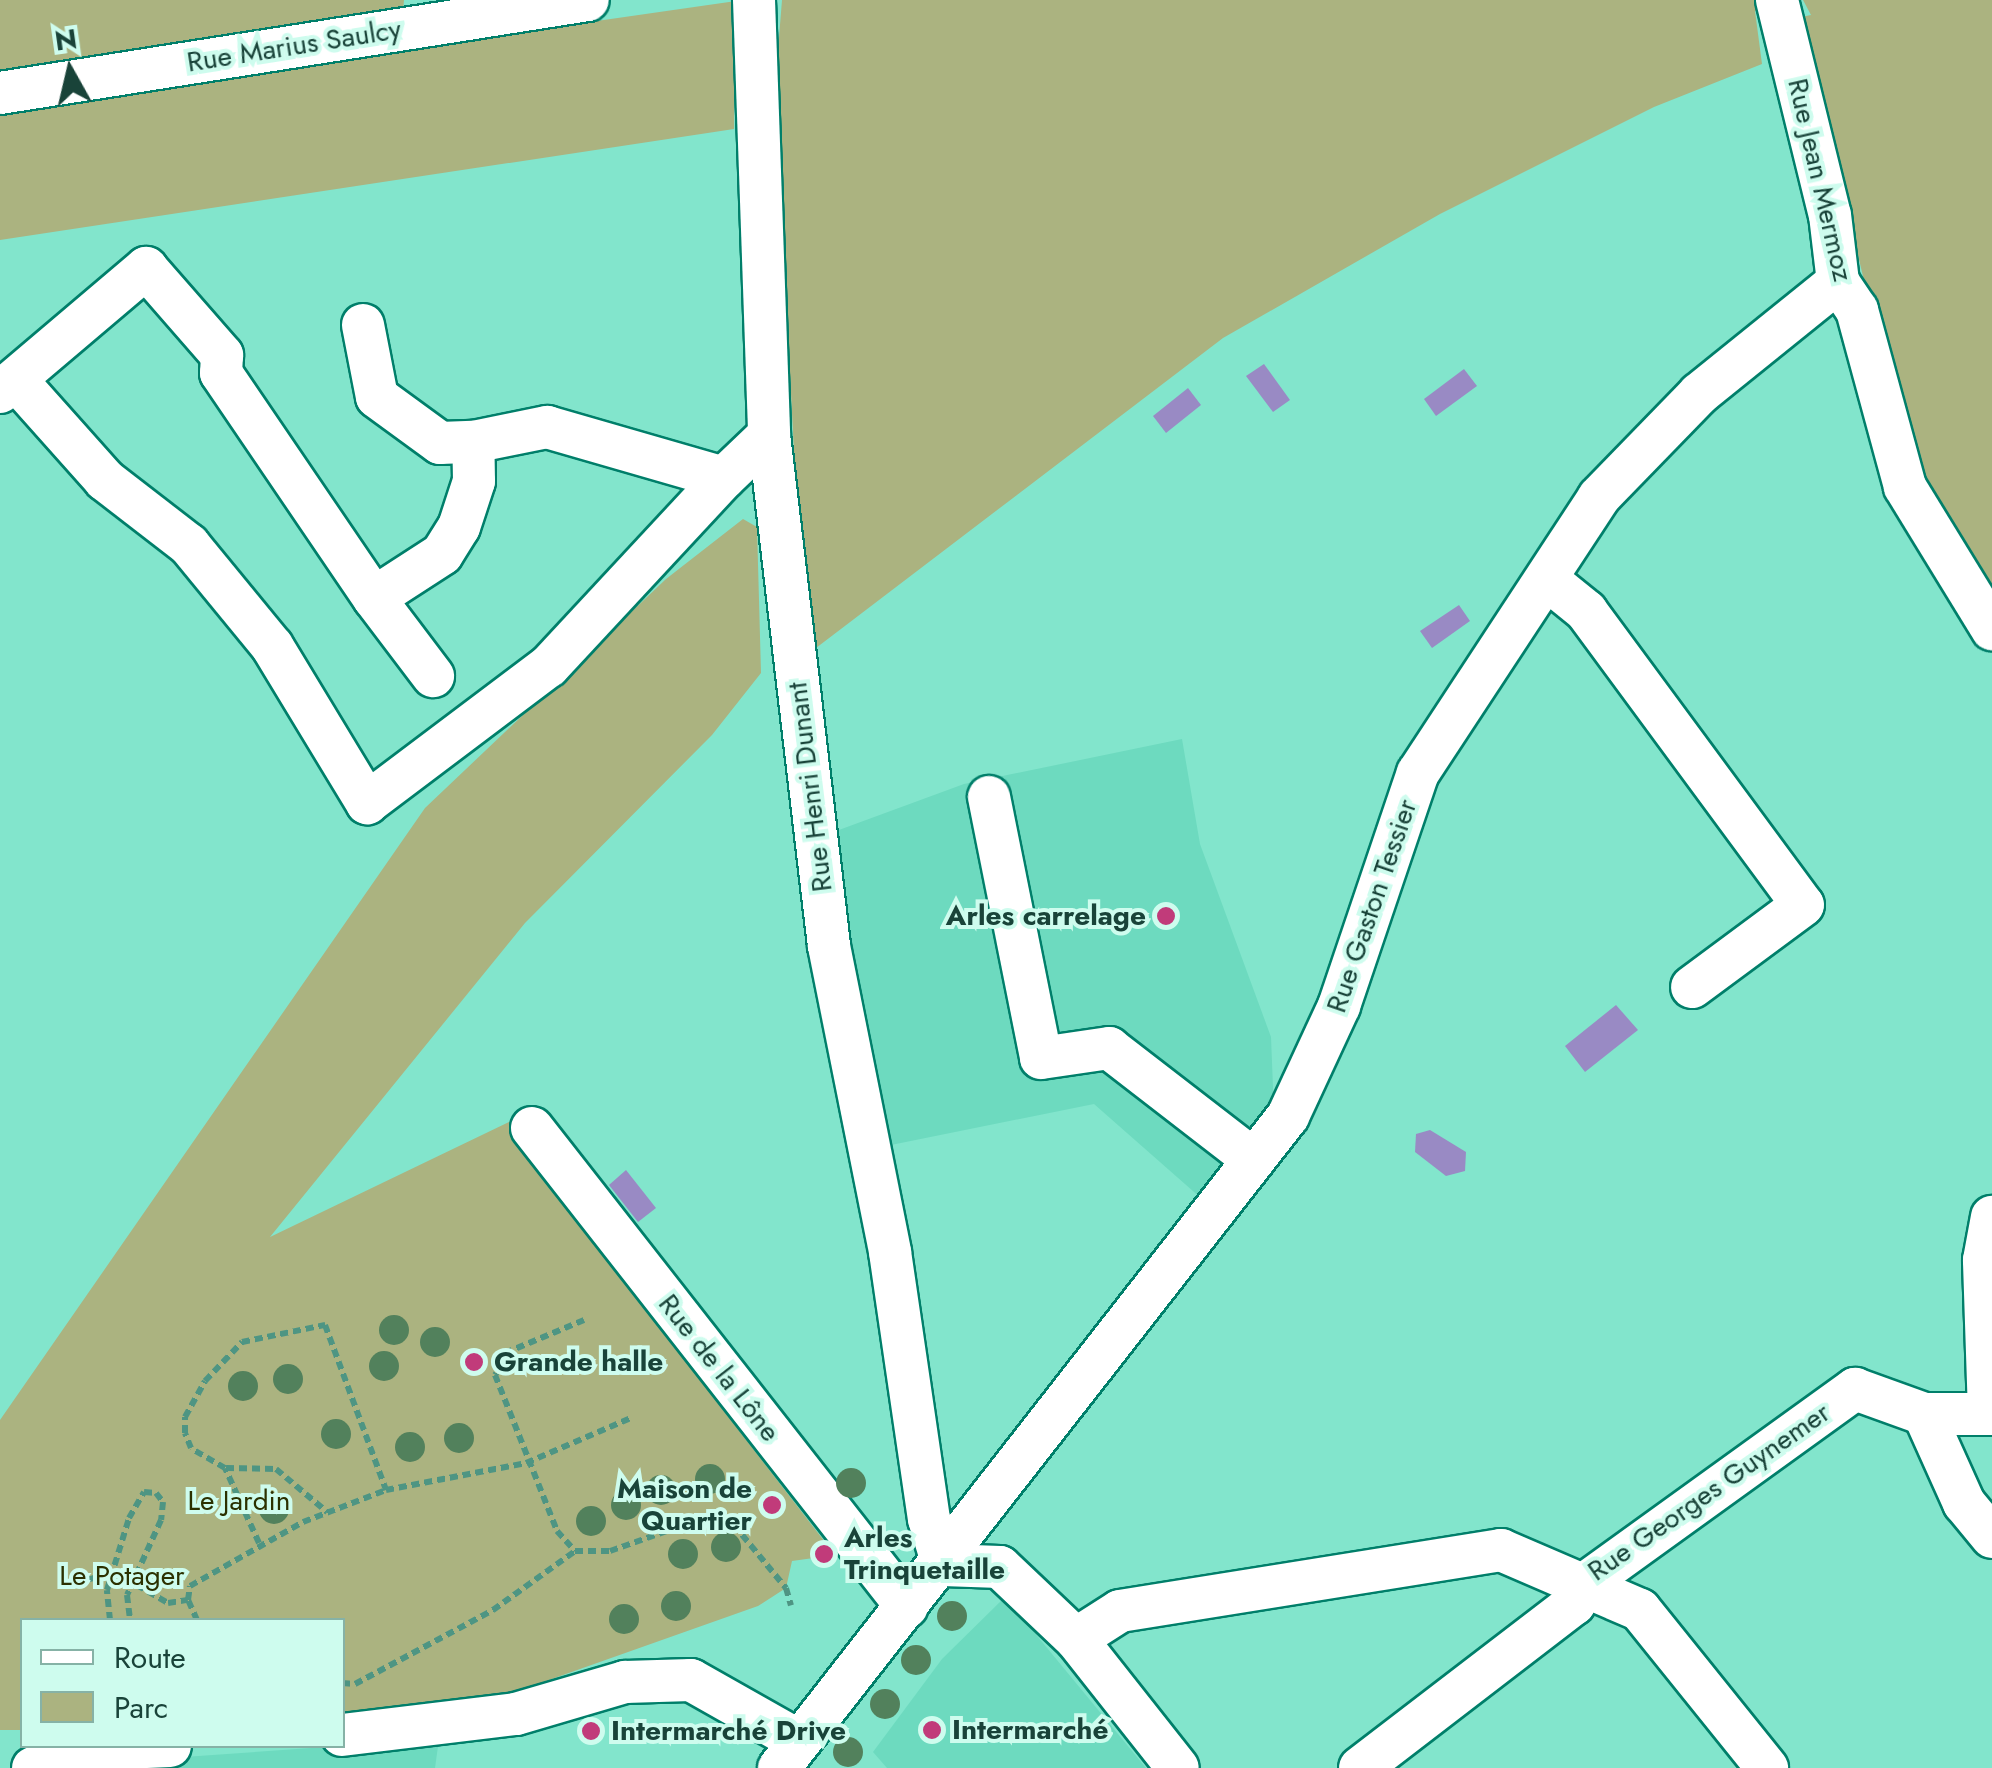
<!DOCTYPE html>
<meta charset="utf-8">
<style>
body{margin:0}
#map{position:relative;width:1992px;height:1768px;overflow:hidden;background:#82e5cc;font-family:Jost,sans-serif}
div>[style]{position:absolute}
.built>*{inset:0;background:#6ddabf}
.green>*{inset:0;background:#abb380}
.water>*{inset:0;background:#998ac4}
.path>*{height:6px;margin-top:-3px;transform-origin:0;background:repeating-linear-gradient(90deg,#4e9583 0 8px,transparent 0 13px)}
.roads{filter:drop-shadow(2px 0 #007f6a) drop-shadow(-2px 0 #007f6a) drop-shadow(0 2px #007f6a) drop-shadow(0 -2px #007f6a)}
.minor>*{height:42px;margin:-21px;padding:0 21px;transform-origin:21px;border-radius:21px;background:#fff}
.trees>*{width:30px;height:30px;margin:-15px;border-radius:50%;background:#52815c}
.dots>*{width:28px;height:28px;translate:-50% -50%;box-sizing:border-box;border:5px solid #cefcee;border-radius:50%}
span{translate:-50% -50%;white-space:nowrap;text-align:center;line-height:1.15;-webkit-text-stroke:8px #cefcee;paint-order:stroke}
.street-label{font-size:28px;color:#194339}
.poi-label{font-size:28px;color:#194339;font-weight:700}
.right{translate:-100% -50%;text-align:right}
.left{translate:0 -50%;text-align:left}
.park-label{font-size:28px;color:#2b3000}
.legend{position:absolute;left:20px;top:1618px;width:325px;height:130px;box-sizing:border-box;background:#cefcee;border:2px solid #86b2a6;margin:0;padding:12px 18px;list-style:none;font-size:30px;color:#194339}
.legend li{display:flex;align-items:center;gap:20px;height:50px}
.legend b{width:50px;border:2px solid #86b2a6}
.north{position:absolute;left:20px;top:20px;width:100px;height:100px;-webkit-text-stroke:8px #cefcee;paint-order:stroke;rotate:352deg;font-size:28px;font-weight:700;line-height:40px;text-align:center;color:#194339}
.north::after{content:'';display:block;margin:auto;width:35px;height:45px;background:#194339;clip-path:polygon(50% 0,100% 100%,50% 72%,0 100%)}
</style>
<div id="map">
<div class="built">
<i style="clip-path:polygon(1182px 739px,1200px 844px,1271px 1037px,1274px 1113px,1202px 1199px,1094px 1104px,886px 1146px,828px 834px,964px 784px)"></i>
<i style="clip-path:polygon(1005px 1597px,1146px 1768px,887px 1768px,873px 1752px,942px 1659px)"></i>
<i style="clip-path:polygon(439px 1739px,435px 1768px,155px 1768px,155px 1759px)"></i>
</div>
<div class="green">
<i style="clip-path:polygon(0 0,404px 0,403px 12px,0 75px)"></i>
<i style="clip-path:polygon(782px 0,1785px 0,1755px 11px,1762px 64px,1654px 107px,1440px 214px,1223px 338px,816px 648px,798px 528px,775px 87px)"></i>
<i style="clip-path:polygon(1803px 0,1992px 0,1992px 612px,1912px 481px,1801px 17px,1811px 15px)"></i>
<i style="clip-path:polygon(736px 1px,734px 129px,0 240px,0 107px)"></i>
<i style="clip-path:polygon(743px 519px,757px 527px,761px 673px,712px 735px,525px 923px,270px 1237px,515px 1119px,713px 1397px,835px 1555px,792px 1561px,786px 1588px,758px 1606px,504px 1696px,343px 1724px,342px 1620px,22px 1620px,22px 1730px,0 1730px,0 1420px,425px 808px,666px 579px)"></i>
</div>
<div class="water">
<i style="clip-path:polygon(1264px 364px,1290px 400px,1273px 412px,1246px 376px)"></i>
<i style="clip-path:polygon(1464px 369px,1477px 386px,1436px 416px,1424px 399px)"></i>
<i style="clip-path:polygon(1188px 388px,1201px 405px,1166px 433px,1153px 416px)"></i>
<i style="clip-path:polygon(1459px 605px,1470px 621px,1432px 648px,1420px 631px)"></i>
<i style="clip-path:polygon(1616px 1005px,1638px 1030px,1585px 1072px,1565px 1046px)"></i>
<i style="clip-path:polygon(1430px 1130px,1466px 1152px,1465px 1171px,1446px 1176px,1415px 1152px,1416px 1134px)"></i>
<i style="clip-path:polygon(626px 1170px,656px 1208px,638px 1222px,609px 1185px)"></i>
</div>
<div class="path">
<i style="left:584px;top:1320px;width:80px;rotate:157.3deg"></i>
<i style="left:510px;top:1351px;width:28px;rotate:122deg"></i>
<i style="left:495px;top:1375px;width:168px;rotate:68.3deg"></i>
<i style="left:557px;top:1531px;width:27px;rotate:48deg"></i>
<i style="left:575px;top:1551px;width:35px"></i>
<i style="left:610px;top:1551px;width:90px;rotate:-19.4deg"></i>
<i style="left:695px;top:1521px;width:39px;rotate:6deg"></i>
<i style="left:734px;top:1525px;width:82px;rotate:50.5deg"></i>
<i style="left:786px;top:1588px;width:18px;rotate:74deg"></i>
<i style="left:226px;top:1468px;width:50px;rotate:1.1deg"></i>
<i style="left:276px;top:1469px;width:67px;rotate:40.1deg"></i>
<i style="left:259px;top:1543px;width:82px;rotate:-114.4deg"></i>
<i style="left:225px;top:1468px;width:39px;rotate:-150deg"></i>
<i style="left:191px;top:1448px;width:16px;rotate:-112deg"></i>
<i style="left:185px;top:1433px;width:16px;rotate:-90deg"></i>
<i style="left:185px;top:1417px;width:41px;rotate:-60.9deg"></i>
<i style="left:205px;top:1381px;width:54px;rotate:-46.5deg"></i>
<i style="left:242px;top:1342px;width:85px;rotate:-11.6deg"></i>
<i style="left:325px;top:1325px;width:176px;rotate:69.7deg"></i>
<i style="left:87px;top:1580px;width:28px;rotate:-17deg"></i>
<i style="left:114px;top:1572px;width:62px;rotate:29.9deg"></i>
<i style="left:168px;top:1603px;width:20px;rotate:-9deg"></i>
<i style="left:110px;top:1620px;width:30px;rotate:-96deg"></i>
<i style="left:107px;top:1590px;width:75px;rotate:-73deg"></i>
<i style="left:129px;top:1518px;width:30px;rotate:-60deg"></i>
<i style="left:144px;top:1492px;width:12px;rotate:5deg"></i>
<i style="left:156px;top:1493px;width:11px;rotate:52deg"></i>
<i style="left:163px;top:1502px;width:18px;rotate:96deg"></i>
<i style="left:161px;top:1520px;width:82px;rotate:114.4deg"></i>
<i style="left:127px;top:1595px;width:25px;rotate:83deg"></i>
<i style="left:197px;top:1620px;width:22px;rotate:-114deg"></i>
<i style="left:188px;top:1600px;width:14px;rotate:-82deg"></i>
<i style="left:190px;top:1586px;width:130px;rotate:-29.5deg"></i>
<i style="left:303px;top:1522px;width:89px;rotate:-21.1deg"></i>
<i style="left:386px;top:1490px;width:143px;rotate:-10.9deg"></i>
<i style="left:526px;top:1463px;width:114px;rotate:-23.2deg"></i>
<i style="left:342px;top:1683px;width:13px;rotate:4deg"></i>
<i style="left:355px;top:1684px;width:157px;rotate:-28.2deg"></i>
<i style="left:493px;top:1610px;width:101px;rotate:-35.7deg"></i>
</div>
<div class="roads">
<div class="minor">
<i style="left:754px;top:0;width:435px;rotate:88deg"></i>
<i style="left:769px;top:435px;width:515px;rotate:83.3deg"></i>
<i style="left:829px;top:946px;width:312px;rotate:78.7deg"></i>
<i style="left:890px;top:1252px;width:270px;rotate:81.7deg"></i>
<i style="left:929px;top:1519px;width:48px;rotate:73.1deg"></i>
<i style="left:1777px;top:0;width:221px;rotate:76.2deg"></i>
<i style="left:1830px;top:215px;width:67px;rotate:83.2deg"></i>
<i style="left:1838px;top:282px;width:34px;rotate:56deg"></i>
<i style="left:1857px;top:310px;width:183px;rotate:74.8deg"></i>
<i style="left:1905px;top:487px;width:167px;rotate:58.5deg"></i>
<i style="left:0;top:93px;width:595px;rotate:-8.99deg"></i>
<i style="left:363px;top:325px;width:73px;rotate:79deg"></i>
<i style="left:377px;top:397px;width:78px;rotate:36.1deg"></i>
<i style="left:440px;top:443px;width:33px;rotate:-2deg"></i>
<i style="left:16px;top:380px;width:134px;rotate:48.3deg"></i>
<i style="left:105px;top:480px;width:106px;rotate:37.7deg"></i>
<i style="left:189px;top:545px;width:131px;rotate:50.6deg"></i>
<i style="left:272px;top:646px;width:184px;rotate:58.8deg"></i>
<i style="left:367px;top:803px;width:228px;rotate:-37deg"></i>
<i style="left:549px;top:666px;width:257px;rotate:-47.1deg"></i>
<i style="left:0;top:392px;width:192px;rotate:-40.3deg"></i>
<i style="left:146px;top:268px;width:116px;rotate:48.9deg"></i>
<i style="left:222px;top:355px;width:18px;rotate:93deg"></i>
<i style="left:221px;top:373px;width:272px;rotate:55.8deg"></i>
<i style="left:374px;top:598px;width:81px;rotate:-32.9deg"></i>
<i style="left:442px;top:554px;width:32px;rotate:-58deg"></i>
<i style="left:459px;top:527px;width:48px;rotate:-71.9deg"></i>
<i style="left:474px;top:481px;width:39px;rotate:-91deg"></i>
<i style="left:473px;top:442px;width:76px;rotate:-11.5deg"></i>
<i style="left:547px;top:427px;width:184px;rotate:16.1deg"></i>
<i style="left:724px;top:478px;width:62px;rotate:-43.7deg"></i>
<i style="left:1549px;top:581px;width:48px;rotate:39deg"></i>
<i style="left:1586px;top:611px;width:365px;rotate:53.6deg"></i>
<i style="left:1803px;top:905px;width:138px;rotate:143.5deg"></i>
<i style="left:374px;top:598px;width:98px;rotate:52.9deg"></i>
<i style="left:989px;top:797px;width:266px;rotate:78.7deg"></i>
<i style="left:1041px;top:1058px;width:69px;rotate:-8.4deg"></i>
<i style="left:1109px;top:1048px;width:183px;rotate:37.7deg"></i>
<i style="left:532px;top:1128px;width:608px;rotate:51.94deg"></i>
<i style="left:1989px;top:1413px;width:153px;rotate:-91.9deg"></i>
<i style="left:1984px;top:1260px;width:44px;rotate:-79.5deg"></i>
<i style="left:1924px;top:1414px;width:98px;rotate:65.8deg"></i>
<i style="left:1964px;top:1503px;width:44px;rotate:50.5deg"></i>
<i style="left:943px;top:1565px;width:57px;rotate:2deg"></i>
<i style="left:1000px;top:1567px;width:105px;rotate:43.5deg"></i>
<i style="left:1076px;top:1639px;width:164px;rotate:51.7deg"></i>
<i style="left:1076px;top:1639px;width:52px;rotate:-32.5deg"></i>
<i style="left:1120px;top:1611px;width:386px;rotate:-9.1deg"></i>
<i style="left:1501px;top:1550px;width:151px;rotate:23.3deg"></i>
<i style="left:1640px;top:1610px;width:203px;rotate:51.2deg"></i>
<i style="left:342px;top:1735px;width:175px;rotate:-6.9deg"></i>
<i style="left:516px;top:1714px;width:114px;rotate:-16.4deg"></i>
<i style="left:625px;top:1682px;width:66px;rotate:-1.7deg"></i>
<i style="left:691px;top:1680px;width:122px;rotate:29.5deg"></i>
<i style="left:33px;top:1768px;width:46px;rotate:-23.2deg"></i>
<i style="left:75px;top:1750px;width:95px;rotate:-2.4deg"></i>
<i style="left:779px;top:1768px;width:827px;rotate:-52.02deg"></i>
<i style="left:1288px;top:1116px;width:121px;rotate:-65.1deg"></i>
<i style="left:1339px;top:1006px;width:246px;rotate:-71.3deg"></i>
<i style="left:1418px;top:773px;width:330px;rotate:-56.7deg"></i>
<i style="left:1599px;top:497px;width:144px;rotate:-45.8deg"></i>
<i style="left:1699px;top:394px;width:179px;rotate:-38.9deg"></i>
<i style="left:1360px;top:1768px;width:270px;rotate:-37.5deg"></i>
<i style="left:1574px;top:1604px;width:24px;rotate:-60deg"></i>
<i style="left:1586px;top:1583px;width:332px;rotate:-35.8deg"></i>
<i style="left:1855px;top:1389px;width:73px;rotate:19.9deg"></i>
<i style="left:1924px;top:1414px;width:68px"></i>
</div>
</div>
<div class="trees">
<i style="left:394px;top:1330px"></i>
<i style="left:435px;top:1342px"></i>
<i style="left:384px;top:1366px"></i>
<i style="left:288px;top:1379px"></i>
<i style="left:243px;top:1386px"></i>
<i style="left:336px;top:1434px"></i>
<i style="left:459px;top:1438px"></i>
<i style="left:410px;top:1447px"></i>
<i style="left:710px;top:1479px"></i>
<i style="left:851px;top:1483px"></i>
<i style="left:661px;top:1490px"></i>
<i style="left:626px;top:1505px"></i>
<i style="left:274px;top:1509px"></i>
<i style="left:591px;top:1521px"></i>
<i style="left:726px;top:1547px"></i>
<i style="left:683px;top:1554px"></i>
<i style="left:676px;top:1606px"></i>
<i style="left:952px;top:1616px"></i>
<i style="left:624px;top:1619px"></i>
<i style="left:916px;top:1660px"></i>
<i style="left:885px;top:1704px"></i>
<i style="left:848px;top:1752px"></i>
</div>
<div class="dots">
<i style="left:1166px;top:916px;background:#c13b7a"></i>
<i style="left:474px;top:1362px;background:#c13b7a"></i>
<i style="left:772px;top:1505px;background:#c13b7a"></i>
<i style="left:824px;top:1554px;background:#c13b7a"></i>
<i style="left:932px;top:1730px;background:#c13b7a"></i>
<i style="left:591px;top:1731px;background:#c13b7a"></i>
</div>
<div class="street-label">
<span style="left:294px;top:46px;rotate:-9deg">Rue Marius Saulcy</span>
<span style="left:1820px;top:180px;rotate:77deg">Rue Jean Mermoz</span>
<span style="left:810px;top:787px;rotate:-97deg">Rue Henri Dunant</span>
<span style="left:1372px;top:906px;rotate:-71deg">Rue Gaston Tessier</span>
<span style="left:719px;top:1368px;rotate:52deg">Rue de la Lône</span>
<span style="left:1709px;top:1492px;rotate:-35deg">Rue Georges Guynemer</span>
</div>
<div class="poi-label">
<span class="right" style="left:1146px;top:916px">Arles carrelage</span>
<span class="left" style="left:494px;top:1362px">Grande halle</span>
<span class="right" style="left:752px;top:1505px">Maison de<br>Quartier</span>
<span class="left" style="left:844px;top:1554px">Arles<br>Trinquetaille</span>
<span class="left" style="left:952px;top:1730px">Intermarché</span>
<span class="left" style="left:611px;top:1731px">Intermarché Drive</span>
</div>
<div class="park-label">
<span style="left:239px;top:1501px">Le Jardin</span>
<span style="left:122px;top:1576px">Le Potager</span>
</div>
<ul class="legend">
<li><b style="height:12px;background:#fff"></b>Route</li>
<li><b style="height:28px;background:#abb380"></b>Parc</li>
</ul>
<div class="north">N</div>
</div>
